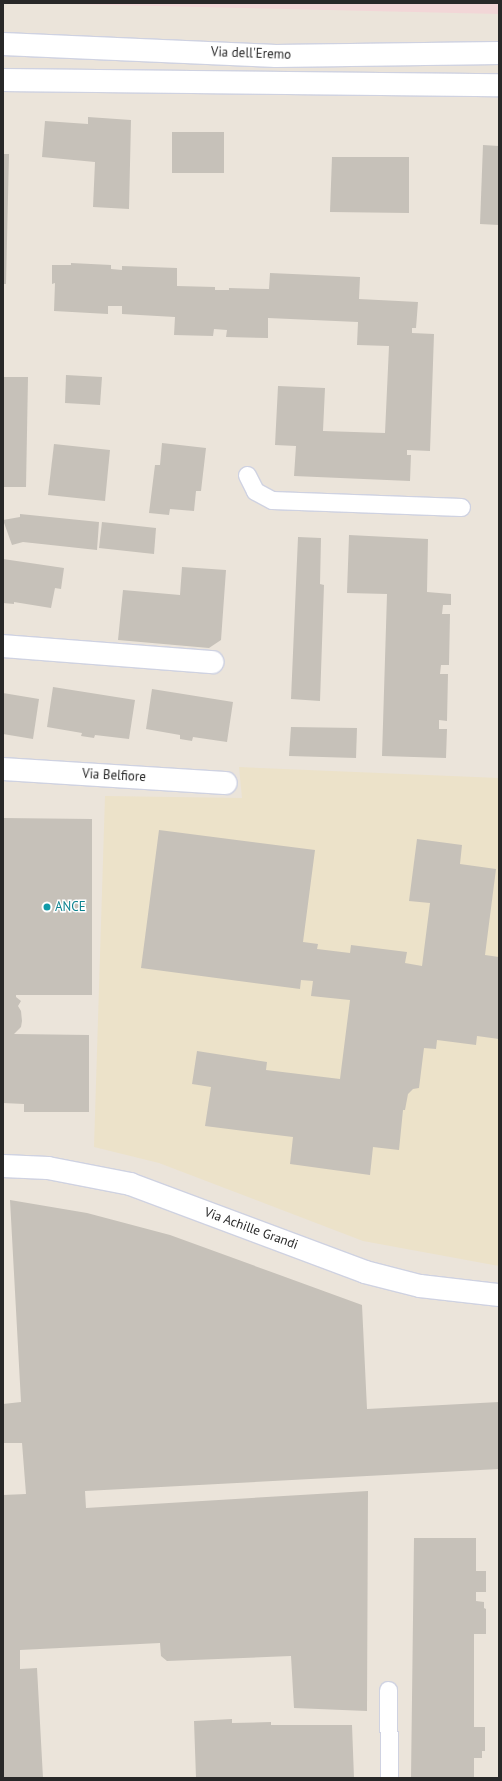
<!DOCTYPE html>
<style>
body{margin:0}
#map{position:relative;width:502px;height:1781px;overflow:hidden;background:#ebe4da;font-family:"PT Sans",sans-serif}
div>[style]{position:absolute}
.education>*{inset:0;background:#ece2c9}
.medical>*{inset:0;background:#f2d6d7}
.building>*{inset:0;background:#c6c1b9}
.roads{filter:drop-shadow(1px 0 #cfd2e1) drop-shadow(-1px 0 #cfd2e1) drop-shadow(0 1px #cfd2e1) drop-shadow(0 -1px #cfd2e1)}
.lane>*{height:17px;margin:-8.5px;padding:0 8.5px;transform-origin:8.5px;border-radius:8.5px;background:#fff}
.street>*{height:22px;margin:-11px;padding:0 11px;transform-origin:11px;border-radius:11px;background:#fff}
.secondary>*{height:22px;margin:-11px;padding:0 11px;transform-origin:11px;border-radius:11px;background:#fff}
.dots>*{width:11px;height:11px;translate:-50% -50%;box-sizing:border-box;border:2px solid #fff;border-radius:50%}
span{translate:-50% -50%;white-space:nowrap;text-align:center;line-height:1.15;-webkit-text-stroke:3px #fff;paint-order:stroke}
.street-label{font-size:13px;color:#282828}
.culture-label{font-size:13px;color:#0d838f}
.left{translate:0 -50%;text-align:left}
.frame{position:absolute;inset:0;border:4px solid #282828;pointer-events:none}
</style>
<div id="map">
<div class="education">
<i style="clip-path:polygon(239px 767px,499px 778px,499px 1266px,363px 1241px,159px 1163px,94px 1147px,105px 796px,242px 798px)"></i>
</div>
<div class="medical">
<i style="clip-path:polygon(68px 3px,499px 3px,499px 14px,68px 4px)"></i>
</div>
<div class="building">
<i style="clip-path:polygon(88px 117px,131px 120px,129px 209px,93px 207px,95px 162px,42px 157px,45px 121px,88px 124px)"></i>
<i style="clip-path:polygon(172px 132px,224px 132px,224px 173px,172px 173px)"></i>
<i style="clip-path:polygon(483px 145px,499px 146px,499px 225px,480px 224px)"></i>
<i style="clip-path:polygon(3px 154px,9px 154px,6px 284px,3px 284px)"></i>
<i style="clip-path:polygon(332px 157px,409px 157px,409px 213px,330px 212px)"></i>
<i style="clip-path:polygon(71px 263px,111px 265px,111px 269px,122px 270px,122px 266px,177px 268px,177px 286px,215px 287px,215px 290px,229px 290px,229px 288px,269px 289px,270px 273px,360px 277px,359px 299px,418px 302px,416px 328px,412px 328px,412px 333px,434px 334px,430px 451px,407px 450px,407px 455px,411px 455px,410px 481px,294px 476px,296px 446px,275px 445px,278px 386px,325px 388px,323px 431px,385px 433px,389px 346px,357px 345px,358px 322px,268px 318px,268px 338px,226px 337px,227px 330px,214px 329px,213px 336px,174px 335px,175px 317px,122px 314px,122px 306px,108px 306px,108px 314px,54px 311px,55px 283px,52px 284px,52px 265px,71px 265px)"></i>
<i style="clip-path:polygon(66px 375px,102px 377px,100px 405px,65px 403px)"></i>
<i style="clip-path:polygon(4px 377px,28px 377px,26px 487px,3px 487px)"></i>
<i style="clip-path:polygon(162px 443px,206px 448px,201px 491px,196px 491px,194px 511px,170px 509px,169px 515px,149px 513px,155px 465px,160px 465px)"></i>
<i style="clip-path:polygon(54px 444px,110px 450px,105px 501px,48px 495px)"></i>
<i style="clip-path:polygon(20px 514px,99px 522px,97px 550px,23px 542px,12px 545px,3px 520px,20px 517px)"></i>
<i style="clip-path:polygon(102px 522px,156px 528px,154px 554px,99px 548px)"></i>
<i style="clip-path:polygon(349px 535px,428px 539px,427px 592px,451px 594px,451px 605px,443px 605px,442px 614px,450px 614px,449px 665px,441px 665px,440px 674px,448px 674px,447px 721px,439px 720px,439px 729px,447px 729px,446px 758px,382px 756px,387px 594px,347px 593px)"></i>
<i style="clip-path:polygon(298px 537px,321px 538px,320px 584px,324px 585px,320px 701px,291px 699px)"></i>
<i style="clip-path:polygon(3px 559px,64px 568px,61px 589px,55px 588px,51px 608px,14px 602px,14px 604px,3px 603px)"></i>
<i style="clip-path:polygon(182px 567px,226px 570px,221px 640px,209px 648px,118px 640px,123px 590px,180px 595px)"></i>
<i style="clip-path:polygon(53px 687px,135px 700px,129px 739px,95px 735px,94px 738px,81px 736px,82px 733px,47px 727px)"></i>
<i style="clip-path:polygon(152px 689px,233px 702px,227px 742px,193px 737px,192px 741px,180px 739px,180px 735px,146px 729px)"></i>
<i style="clip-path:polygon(3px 693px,39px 699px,33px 739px,3px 734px)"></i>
<i style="clip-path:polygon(291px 727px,357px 728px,356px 758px,289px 756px)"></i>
<i style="clip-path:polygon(3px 818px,92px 819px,92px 995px,16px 995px,16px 997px,21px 1001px,18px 1006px,21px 1011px,22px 1021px,21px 1027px,14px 1034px,89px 1035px,89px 1112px,24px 1112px,24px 1104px,3px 1103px)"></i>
<i style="clip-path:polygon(159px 830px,315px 850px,303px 942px,318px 944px,317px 949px,350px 953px,351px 945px,407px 952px,405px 963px,422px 966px,430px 903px,409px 901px,417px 839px,462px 845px,460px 864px,496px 869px,485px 955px,499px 957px,499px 1039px,477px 1036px,476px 1045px,437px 1040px,436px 1049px,424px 1048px,419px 1088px,413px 1089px,408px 1094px,405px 1110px,403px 1110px,399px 1150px,373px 1147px,370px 1175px,290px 1164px,293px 1137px,205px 1126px,211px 1087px,192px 1084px,197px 1051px,267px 1062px,266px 1070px,340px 1079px,350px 1000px,311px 996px,313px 981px,301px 980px,300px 989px,141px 968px)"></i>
<i style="clip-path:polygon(10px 1200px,87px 1213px,170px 1235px,362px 1305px,367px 1409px,499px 1402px,499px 1469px,85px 1491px,86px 1508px,368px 1491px,367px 1711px,294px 1708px,291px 1656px,167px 1661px,161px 1656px,160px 1643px,20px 1650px,20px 1669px,37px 1668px,43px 1778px,3px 1778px,3px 1495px,26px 1494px,22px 1443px,3px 1443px,3px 1404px,21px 1402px)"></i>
<i style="clip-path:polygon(414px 1538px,476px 1538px,476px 1571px,486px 1571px,486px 1592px,476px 1592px,476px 1601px,484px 1602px,484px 1608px,486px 1609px,486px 1634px,474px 1634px,474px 1727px,485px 1727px,485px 1751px,482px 1751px,482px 1758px,474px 1758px,474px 1778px,411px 1778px)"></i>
<i style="clip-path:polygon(232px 1719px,232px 1723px,271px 1722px,271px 1725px,352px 1725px,354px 1778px,196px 1778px,194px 1721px)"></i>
</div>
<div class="roads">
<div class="lane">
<i style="left:247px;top:475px;width:18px;rotate:63deg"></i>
<i style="left:255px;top:491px;width:19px;rotate:28deg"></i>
<i style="left:272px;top:500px;width:189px;rotate:2.1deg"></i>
<i style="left:388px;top:1690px;width:88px;rotate:89.3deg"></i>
</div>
<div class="street">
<i style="left:3px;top:646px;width:210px;rotate:4.4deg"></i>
<i style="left:3px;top:769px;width:223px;rotate:3.6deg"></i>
<i style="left:3px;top:1166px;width:45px;rotate:2.5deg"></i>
<i style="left:48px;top:1168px;width:84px;rotate:11deg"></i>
<i style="left:130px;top:1184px;width:251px;rotate:20.5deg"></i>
<i style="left:365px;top:1272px;width:57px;rotate:14.3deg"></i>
<i style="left:420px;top:1286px;width:80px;rotate:6.5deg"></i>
</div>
<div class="secondary">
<i style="left:3px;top:44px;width:273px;rotate:2.5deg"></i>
<i style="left:276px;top:56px;width:223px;rotate:-0.8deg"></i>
<i style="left:3px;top:80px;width:496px;rotate:0.6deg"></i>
</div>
</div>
<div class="dots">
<i style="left:47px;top:907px;background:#0f9aa8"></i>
</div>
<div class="street-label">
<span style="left:251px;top:54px;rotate:2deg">Via dell'Eremo</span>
<span style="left:114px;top:776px;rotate:3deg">Via Belfiore</span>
<span style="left:251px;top:1229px;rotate:20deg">Via Achille Grandi</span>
</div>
<div class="culture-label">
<span class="left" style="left:55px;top:907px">ANCE</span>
</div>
<div class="frame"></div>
</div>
